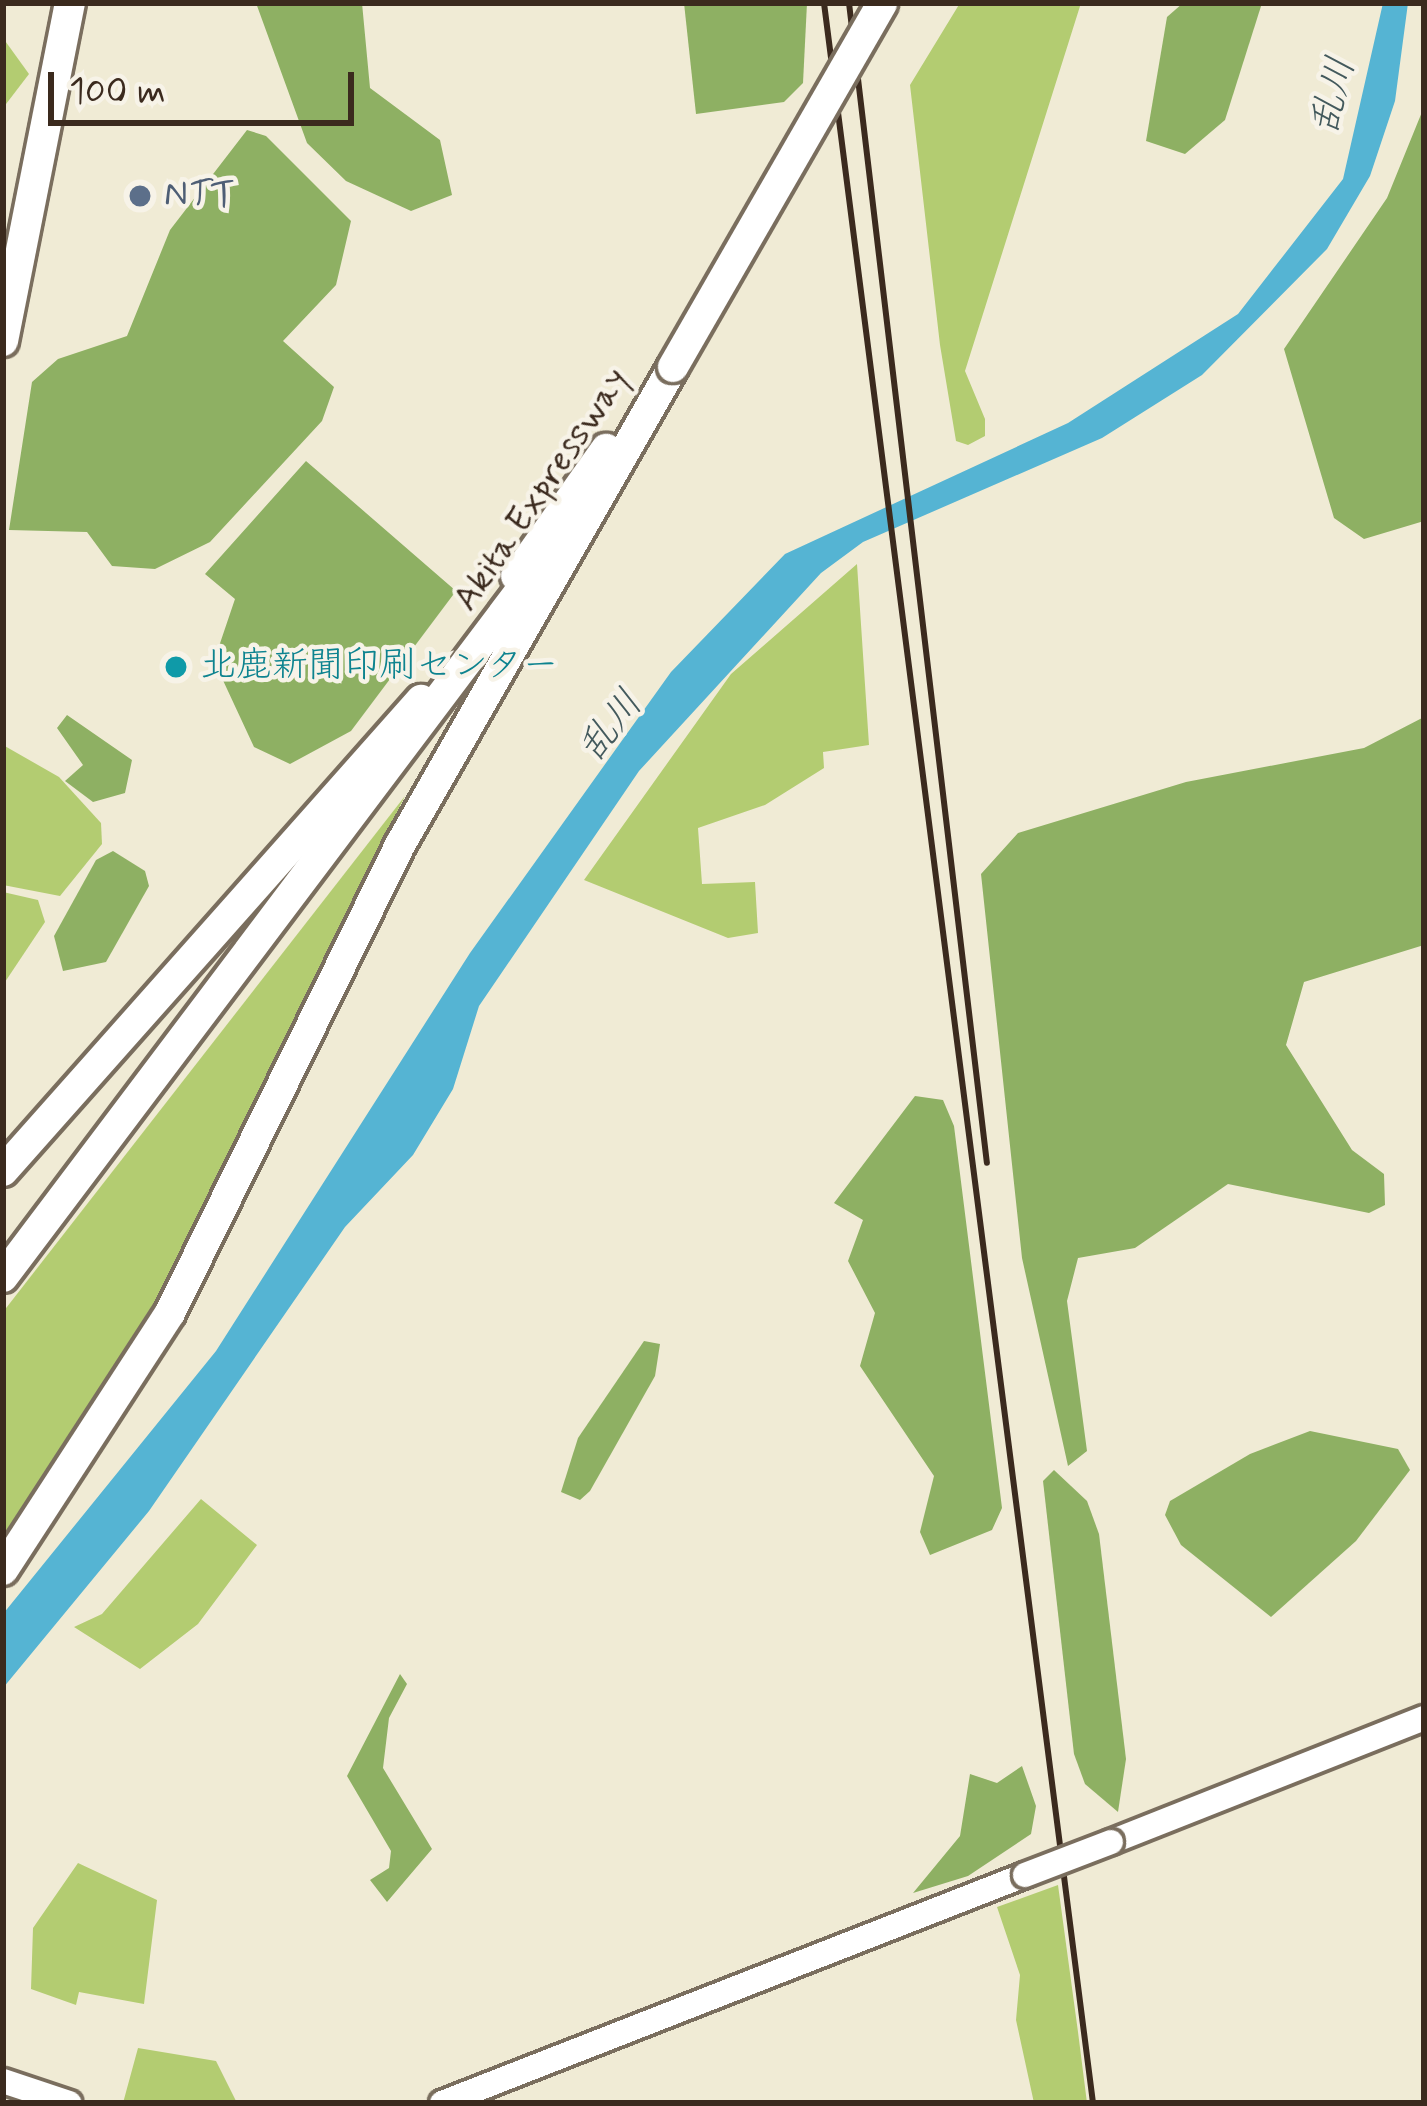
<!DOCTYPE html>
<meta charset="utf-8">
<style>
body{margin:0}
#map{position:relative;width:1427px;height:2106px;overflow:hidden;background:#f0ebd5;font-family:Mynerve,"Klee One",sans-serif}
div>[style]{position:absolute}
.green>*{inset:0;background:#b3cc71}
.forest>*{inset:0;background:#8eb063}
.water>*{inset:0;background:#55b4d3}
.roads{filter:drop-shadow(3px 0 #7a6e5e) drop-shadow(-3px 0 #7a6e5e) drop-shadow(0 3px #7a6e5e) drop-shadow(0 -3px #7a6e5e)}
.secondary>*{height:24px;margin:-12px;padding:0 12px;transform-origin:12px;border-radius:12px;background:#fff}
.highway>*{height:30px;margin:-15px;padding:0 15px;transform-origin:15px;border-radius:15px;background:#fff}
.rail>*{height:6px;margin:-3px;padding:0 3px;transform-origin:3px;border-radius:3px;background:#3b2a1e}
.bridges{filter:drop-shadow(3px 0 #7a6e5e) drop-shadow(-3px 0 #7a6e5e) drop-shadow(0 3px #7a6e5e) drop-shadow(0 -3px #7a6e5e)}
.secondary-bridge>*{height:24px;margin:-12px;padding:0 12px;transform-origin:12px;border-radius:12px;background:#fff}
.highway-bridge>*{height:30px;margin:-15px;padding:0 15px;transform-origin:15px;border-radius:15px;background:#fff}
.dots>*{width:33px;height:33px;translate:-50% -50%;box-sizing:border-box;border:6px solid #f7f3e8;border-radius:50%}
span{translate:-50% -50%;white-space:nowrap;text-align:center;line-height:1.15;-webkit-text-stroke:9px #f7f3e8;paint-order:stroke}
.service-label{font-size:36px;color:#4e5e75}
.left{translate:0 -50%;text-align:left}
.street-label{font-size:36px;color:#3b2a1e}
.culture-label{font-size:36px;color:#0d838f}
.water-label{font-size:39px;color:#445a5d;font-style:italic}
.frame{position:absolute;inset:0;border:6px solid #3b2a1e;pointer-events:none}
.scale{position:absolute;left:48px;top:72px;width:306px;height:54px;box-sizing:border-box;border:6px solid #3b2a1e;border-top:0;padding-left:15px;font-size:36px;line-height:42px;white-space:nowrap;color:#3b2a1e;-webkit-text-stroke:9px #f7f3e8;paint-order:stroke}
</style>
<div id="map">
<div class="green">
<i style="clip-path:polygon(960px 3px,1081px 3px,965px 371px,985px 419px,985px 436px,968px 445px,956px 441px,940px 345px,910px 85px)"></i>
<i style="clip-path:polygon(3px 38px,29px 74px,3px 108px)"></i>
<i style="clip-path:polygon(857px 564px,869px 745px,823px 752px,824px 768px,765px 805px,698px 828px,702px 884px,755px 882px,758px 933px,728px 938px,584px 880px,731px 674px)"></i>
<i style="clip-path:polygon(3px 745px,59px 777px,101px 823px,102px 844px,60px 896px,3px 885px)"></i>
<i style="clip-path:polygon(405px 796px,158px 1297px,3px 1546px,3px 1312px)"></i>
<i style="clip-path:polygon(3px 892px,38px 900px,45px 922px,3px 985px)"></i>
<i style="clip-path:polygon(201px 1499px,257px 1545px,198px 1624px,140px 1669px,74px 1627px,102px 1614px)"></i>
<i style="clip-path:polygon(78px 1863px,157px 1900px,144px 2004px,79px 1992px,76px 2005px,31px 1989px,33px 1928px)"></i>
<i style="clip-path:polygon(1058px 1885px,1078px 2032px,1087px 2103px,1034px 2103px,1016px 2020px,1020px 1975px,997px 1907px)"></i>
<i style="clip-path:polygon(138px 2048px,216px 2061px,237px 2103px,123px 2103px)"></i>
</div>
<div class="forest">
<i style="clip-path:polygon(256px 3px,362px 3px,370px 88px,440px 140px,452px 195px,411px 211px,346px 181px,307px 143px)"></i>
<i style="clip-path:polygon(684px 3px,807px 3px,803px 83px,784px 102px,696px 114px)"></i>
<i style="clip-path:polygon(1183px 3px,1262px 3px,1225px 120px,1185px 154px,1146px 141px,1167px 17px)"></i>
<i style="clip-path:polygon(1424px 107px,1424px 521px,1364px 539px,1334px 518px,1284px 349px,1387px 198px)"></i>
<i style="clip-path:polygon(247px 130px,266px 136px,351px 221px,336px 285px,283px 341px,334px 387px,322px 421px,210px 542px,155px 569px,112px 566px,87px 532px,9px 530px,32px 382px,58px 359px,127px 336px,170px 230px)"></i>
<i style="clip-path:polygon(306px 461px,456px 591px,351px 731px,290px 764px,254px 747px,214px 661px,235px 599px,205px 574px)"></i>
<i style="clip-path:polygon(67px 715px,132px 760px,125px 793px,93px 802px,65px 781px,83px 765px,57px 728px)"></i>
<i style="clip-path:polygon(1424px 717px,1424px 945px,1304px 982px,1286px 1045px,1352px 1150px,1384px 1174px,1385px 1205px,1369px 1213px,1228px 1184px,1135px 1248px,1078px 1258px,1067px 1301px,1087px 1451px,1068px 1466px,1022px 1258px,981px 874px,1018px 833px,1186px 782px,1364px 748px)"></i>
<i style="clip-path:polygon(113px 851px,145px 871px,149px 886px,106px 962px,63px 971px,54px 936px,96px 860px)"></i>
<i style="clip-path:polygon(915px 1096px,943px 1100px,954px 1126px,1002px 1508px,992px 1530px,930px 1555px,920px 1532px,934px 1476px,860px 1366px,875px 1313px,848px 1261px,863px 1220px,834px 1203px)"></i>
<i style="clip-path:polygon(644px 1341px,660px 1344px,655px 1376px,590px 1491px,580px 1500px,561px 1492px,578px 1438px)"></i>
<i style="clip-path:polygon(1310px 1431px,1398px 1449px,1410px 1470px,1356px 1541px,1271px 1617px,1181px 1545px,1165px 1515px,1170px 1501px,1250px 1454px)"></i>
<i style="clip-path:polygon(1054px 1470px,1087px 1501px,1099px 1534px,1126px 1759px,1118px 1812px,1085px 1784px,1074px 1754px,1043px 1481px)"></i>
<i style="clip-path:polygon(400px 1674px,407px 1684px,389px 1718px,383px 1768px,432px 1849px,387px 1902px,370px 1880px,389px 1868px,391px 1851px,347px 1776px)"></i>
<i style="clip-path:polygon(1022px 1766px,1036px 1806px,1031px 1834px,968px 1876px,913px 1893px,960px 1836px,970px 1774px,997px 1783px)"></i>
</div>
<div class="water">
<i style="clip-path:polygon(1383px 3px,1408px 3px,1395px 101px,1370px 176px,1327px 249px,1202px 375px,1102px 438px,863px 542px,821px 573px,639px 771px,479px 1006px,453px 1089px,413px 1155px,345px 1227px,149px 1511px,3px 1688px,3px 1614px,216px 1351px,470px 953px,671px 672px,785px 554px,1068px 423px,1238px 314px,1343px 179px)"></i>
</div>
<div class="roads">
<div class="secondary">
<i style="left:1111px;top:1842px;width:337px;rotate:-21.6deg"></i>
<i style="left:3px;top:2081px;width:70px;rotate:18.4deg"></i>
<i style="left:442px;top:2103px;width:626px;rotate:-21.36deg"></i>
</div>
<div class="highway">
<i style="left:3px;top:341px;width:345px;rotate:-78.8deg"></i>
<i style="left:516px;top:576px;width:156px;rotate:-54.7deg"></i>
<i style="left:3px;top:1171px;width:630px;rotate:-48.41deg"></i>
<i style="left:3px;top:1277px;width:890px;rotate:-52.99deg"></i>
<i style="left:3px;top:1570px;width:306px;rotate:-57deg"></i>
<i style="left:170px;top:1313px;width:521px;rotate:-63.83deg"></i>
<i style="left:400px;top:845px;width:550px;rotate:-60.27deg"></i>
</div>
</div>
<div class="rail">
<i style="left:824px;top:3px;width:2117px;rotate:82.7deg"></i>
<i style="left:849px;top:3px;width:1168px;rotate:83.22deg"></i>
</div>
<div class="bridges">
<div class="secondary-bridge">
<i style="left:1025px;top:1875px;width:92px;rotate:-21deg"></i>
</div>
<div class="highway-bridge">
<i style="left:673px;top:367px;width:420px;rotate:-60.1deg"></i>
</div>
</div>
<div class="dots">
<i style="left:140px;top:196px;background:#5c6f8a"></i>
<i style="left:176px;top:667px;background:#0f9aa8"></i>
</div>
<div class="service-label">
<span class="left" style="left:164px;top:196px">NTT</span>
</div>
<div class="street-label">
<span style="left:542px;top:490px;rotate:-56deg">Akita Expressway</span>
</div>
<div class="culture-label">
<span class="left" style="left:200px;top:667px">北鹿新聞印刷センター</span>
</div>
<div class="water-label">
<span style="left:1335px;top:96px;rotate:-76deg">乱川</span>
<span style="left:612px;top:727px;rotate:-52deg">乱川</span>
</div>
<div class="frame"></div>
<div class="scale">100 m</div>
</div>
